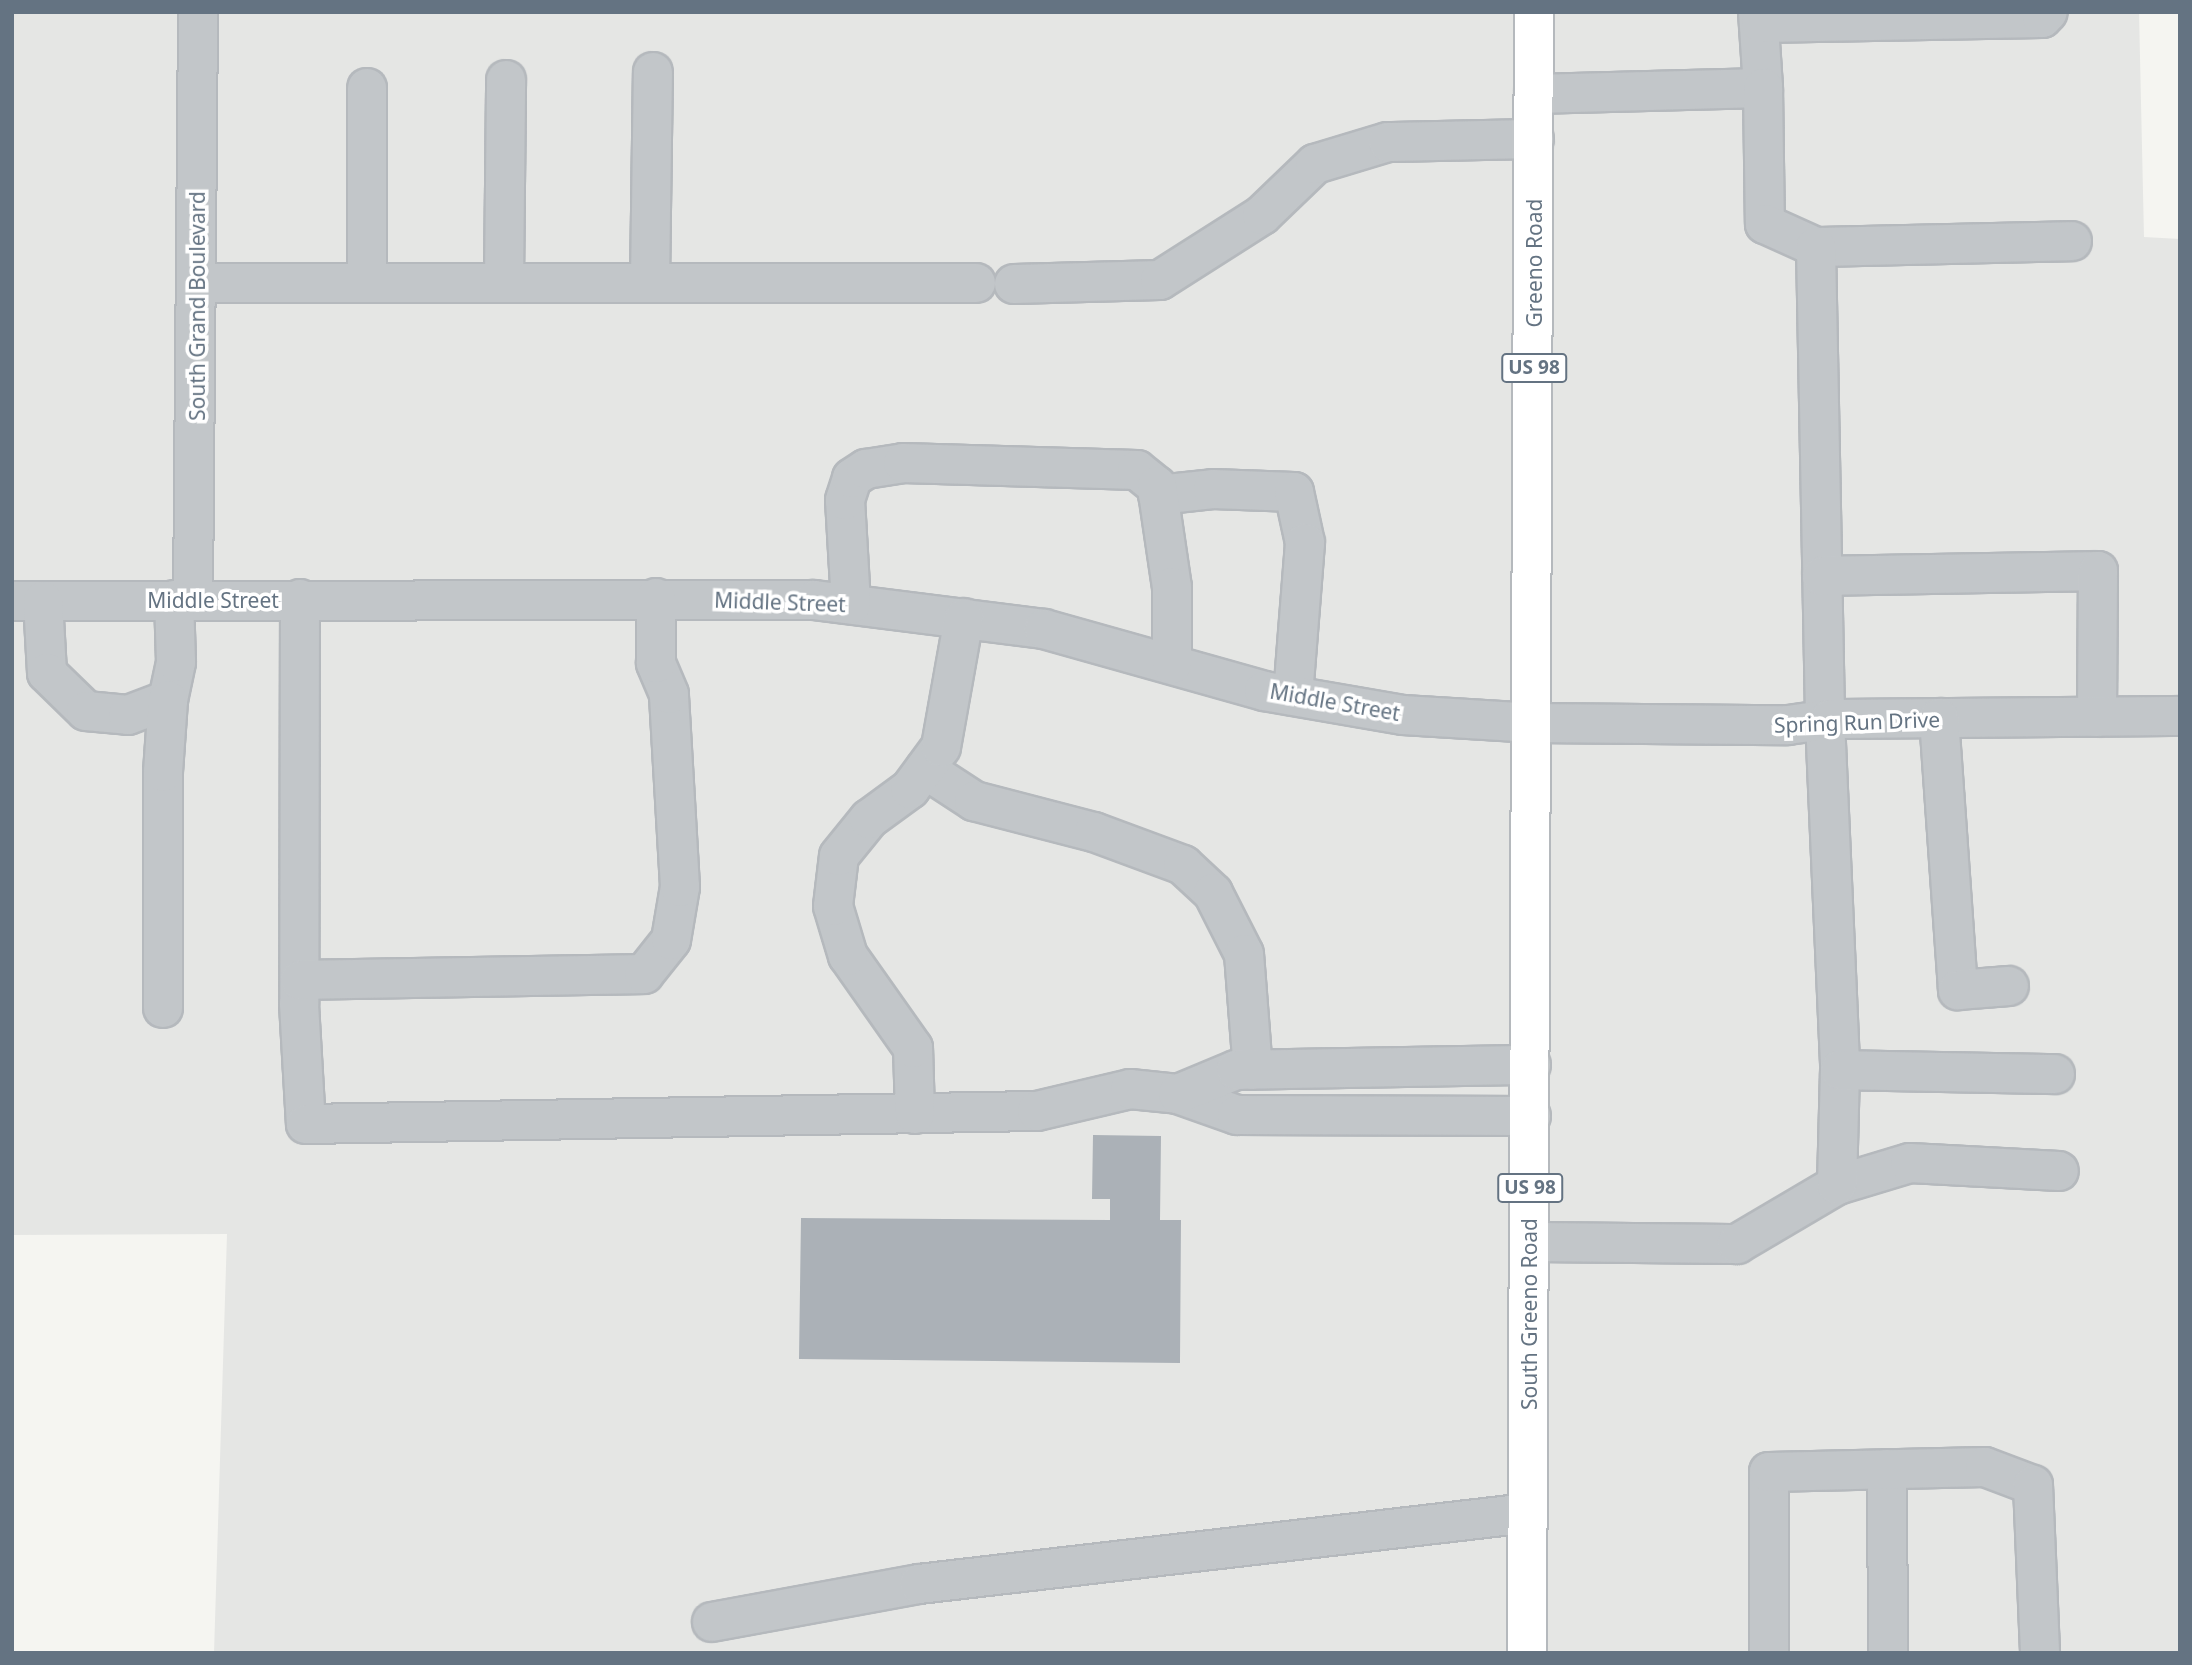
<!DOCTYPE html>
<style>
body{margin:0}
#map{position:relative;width:2192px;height:1665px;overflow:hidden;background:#f5f5f1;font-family:"Noto Sans",sans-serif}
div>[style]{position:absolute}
.built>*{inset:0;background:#e5e6e4}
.building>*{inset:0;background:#abb1b7}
.roads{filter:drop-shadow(2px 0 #b5b9bd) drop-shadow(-2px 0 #b5b9bd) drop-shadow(0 2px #b5b9bd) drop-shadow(0 -2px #b5b9bd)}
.minor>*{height:38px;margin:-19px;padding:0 19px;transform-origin:19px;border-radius:19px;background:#c2c6c9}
.major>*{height:38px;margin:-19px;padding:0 19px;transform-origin:19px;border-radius:19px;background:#fff}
span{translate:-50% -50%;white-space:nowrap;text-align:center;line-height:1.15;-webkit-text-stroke:7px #fff;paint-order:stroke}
.shield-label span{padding:2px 5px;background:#fff;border:2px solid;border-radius:5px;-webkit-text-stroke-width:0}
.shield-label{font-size:19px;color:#647382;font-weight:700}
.street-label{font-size:21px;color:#647382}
.frame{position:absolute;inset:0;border:14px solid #647382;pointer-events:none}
</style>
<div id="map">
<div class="built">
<i style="clip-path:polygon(12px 12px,2139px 12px,2144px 237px,2180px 239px,2180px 1653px,214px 1653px,227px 1234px,12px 1235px)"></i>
</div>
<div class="building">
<i style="clip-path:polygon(1093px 1135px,1161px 1136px,1160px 1220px,1181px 1220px,1180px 1363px,799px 1359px,801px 1218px,1110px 1220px,1110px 1199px,1092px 1199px)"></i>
</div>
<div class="roads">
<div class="minor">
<i style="left:1758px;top:12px;width:76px;rotate:86.2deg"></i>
<i style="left:1761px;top:23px;width:281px;rotate:-1deg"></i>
<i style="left:2042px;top:18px;width:8px;rotate:-45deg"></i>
<i style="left:367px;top:88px;width:194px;rotate:90deg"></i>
<i style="left:1534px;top:94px;width:229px;rotate:-1.5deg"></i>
<i style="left:1763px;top:88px;width:136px;rotate:89.2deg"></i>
<i style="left:1765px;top:224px;width:56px;rotate:24.3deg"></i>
<i style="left:1816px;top:247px;width:256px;rotate:-1.3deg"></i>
<i style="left:1816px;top:247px;width:473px;rotate:88.9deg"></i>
<i style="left:1825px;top:720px;width:350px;rotate:87.5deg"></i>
<i style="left:504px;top:281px;width:201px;rotate:-89.4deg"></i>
<i style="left:650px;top:282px;width:210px;rotate:-89.2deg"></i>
<i style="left:198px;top:283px;width:778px"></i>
<i style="left:1014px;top:284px;width:146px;rotate:-1.6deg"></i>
<i style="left:1160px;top:280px;width:121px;rotate:-32.5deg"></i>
<i style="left:1262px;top:215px;width:74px;rotate:-43.9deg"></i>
<i style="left:1315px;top:164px;width:76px;rotate:-16.8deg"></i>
<i style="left:1388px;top:142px;width:146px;rotate:-1.2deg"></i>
<i style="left:1158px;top:495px;width:55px;rotate:-6.2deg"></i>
<i style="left:1213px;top:489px;width:81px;rotate:2.1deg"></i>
<i style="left:1294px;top:492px;width:52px;rotate:77.8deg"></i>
<i style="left:1305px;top:543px;width:153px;rotate:94.5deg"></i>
<i style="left:1822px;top:576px;width:276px;rotate:-1deg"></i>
<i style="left:2098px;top:571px;width:146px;rotate:90.4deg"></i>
<i style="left:300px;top:599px;width:405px;rotate:90.1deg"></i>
<i style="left:299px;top:1004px;width:120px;rotate:86.7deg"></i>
<i style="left:306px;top:1124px;width:731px;rotate:-1.02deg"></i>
<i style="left:1037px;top:1111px;width:96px;rotate:-13.3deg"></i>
<i style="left:1130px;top:1089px;width:48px;rotate:5.9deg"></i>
<i style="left:1178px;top:1094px;width:63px;rotate:19.6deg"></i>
<i style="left:1237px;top:1115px;width:294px;rotate:0.2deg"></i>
<i style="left:193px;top:600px;width:588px;rotate:-89.51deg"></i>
<i style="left:12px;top:601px;width:802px;rotate:-0.07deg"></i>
<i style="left:814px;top:600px;width:232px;rotate:7.2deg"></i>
<i style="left:1044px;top:629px;width:229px;rotate:15.7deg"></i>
<i style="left:1264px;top:691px;width:141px;rotate:9.8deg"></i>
<i style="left:1403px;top:715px;width:131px;rotate:3.5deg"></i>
<i style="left:1534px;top:723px;width:254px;rotate:0.5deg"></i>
<i style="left:1788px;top:725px;width:42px;rotate:-8.1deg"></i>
<i style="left:1830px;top:719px;width:350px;rotate:-0.5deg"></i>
<i style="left:43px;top:601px;width:72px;rotate:86.8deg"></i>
<i style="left:47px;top:673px;width:54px;rotate:44.3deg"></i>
<i style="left:86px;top:711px;width:42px;rotate:5.4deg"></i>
<i style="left:128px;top:715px;width:43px;rotate:-20.6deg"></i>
<i style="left:168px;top:700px;width:39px;rotate:-78deg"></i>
<i style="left:176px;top:662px;width:62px;rotate:-91.8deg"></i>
<i style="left:851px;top:604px;width:104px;rotate:-93.3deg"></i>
<i style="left:845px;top:500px;width:23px;rotate:-72deg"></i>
<i style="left:852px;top:478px;width:17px;rotate:-33deg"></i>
<i style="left:866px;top:469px;width:37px;rotate:-9deg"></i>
<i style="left:903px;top:463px;width:234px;rotate:1.7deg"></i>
<i style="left:1137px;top:470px;width:26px;rotate:39deg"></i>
<i style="left:1157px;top:486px;width:102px;rotate:81.6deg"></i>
<i style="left:1172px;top:587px;width:77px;rotate:90deg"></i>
<i style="left:1939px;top:718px;width:273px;rotate:86deg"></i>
<i style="left:1958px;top:990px;width:51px;rotate:-4.5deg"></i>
<i style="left:925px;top:769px;width:59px;rotate:33.1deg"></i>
<i style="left:974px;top:801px;width:124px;rotate:14.5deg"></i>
<i style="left:1094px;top:832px;width:95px;rotate:20.3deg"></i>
<i style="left:1183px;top:865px;width:41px;rotate:43deg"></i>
<i style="left:1213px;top:893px;width:68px;rotate:63.1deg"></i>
<i style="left:1244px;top:954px;width:116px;rotate:85.6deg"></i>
<i style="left:300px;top:980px;width:344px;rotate:-1deg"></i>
<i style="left:644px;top:974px;width:43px;rotate:-51.5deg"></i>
<i style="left:671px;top:940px;width:54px;rotate:-80.4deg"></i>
<i style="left:680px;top:887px;width:193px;rotate:-93.3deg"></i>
<i style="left:669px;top:694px;width:34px;rotate:-113deg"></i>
<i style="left:656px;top:663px;width:65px;rotate:-90deg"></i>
<i style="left:163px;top:1008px;width:236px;rotate:-90deg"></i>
<i style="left:163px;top:772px;width:72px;rotate:-86deg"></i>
<i style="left:1178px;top:1094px;width:63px;rotate:-22.5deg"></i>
<i style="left:1236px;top:1070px;width:295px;rotate:-1deg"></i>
<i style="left:915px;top:1114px;width:66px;rotate:-91.7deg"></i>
<i style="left:913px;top:1048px;width:113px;rotate:-125.2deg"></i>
<i style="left:848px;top:956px;width:52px;rotate:-106.7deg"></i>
<i style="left:833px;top:906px;width:50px;rotate:-83.2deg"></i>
<i style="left:839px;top:856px;width:48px;rotate:-51deg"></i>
<i style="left:869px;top:819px;width:51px;rotate:-36.2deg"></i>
<i style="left:910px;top:789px;width:52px;rotate:-53.6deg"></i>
<i style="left:941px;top:747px;width:131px;rotate:-79.9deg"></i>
<i style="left:1837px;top:1185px;width:76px;rotate:-16.8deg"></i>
<i style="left:1910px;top:1163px;width:149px;rotate:3.1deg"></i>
<i style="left:1530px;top:1242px;width:207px;rotate:0.6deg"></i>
<i style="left:1737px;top:1244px;width:116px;rotate:-30.5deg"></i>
<i style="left:1837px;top:1185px;width:115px;rotate:-88.5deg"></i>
<i style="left:1840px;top:1070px;width:215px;rotate:1.1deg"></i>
<i style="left:1887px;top:1469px;width:184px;rotate:89.7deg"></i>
<i style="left:712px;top:1622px;width:210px;rotate:-10.4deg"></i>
<i style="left:919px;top:1584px;width:613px;rotate:-6.65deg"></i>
<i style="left:1769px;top:1653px;width:181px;rotate:-90deg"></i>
<i style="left:1769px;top:1472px;width:216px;rotate:-1.3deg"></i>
<i style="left:1985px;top:1467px;width:51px;rotate:20.6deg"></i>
<i style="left:2033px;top:1485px;width:168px;rotate:87.6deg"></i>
</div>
<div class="major">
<i style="left:1527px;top:1653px;width:1641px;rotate:-89.76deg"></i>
</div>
</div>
<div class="shield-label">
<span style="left:1534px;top:368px">US 98</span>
<span style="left:1530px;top:1188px">US 98</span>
</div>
<div class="street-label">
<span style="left:1534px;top:263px;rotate:-90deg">Greeno Road</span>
<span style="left:197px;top:306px;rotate:-90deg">South Grand Boulevard</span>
<span style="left:213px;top:600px">Middle Street</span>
<span style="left:780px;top:602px;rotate:2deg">Middle Street</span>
<span style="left:1335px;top:702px;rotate:10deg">Middle Street</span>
<span style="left:1857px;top:722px;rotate:-2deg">Spring Run Drive</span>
<span style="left:1529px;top:1314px;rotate:-90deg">South Greeno Road</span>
</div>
<div class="frame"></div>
</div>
